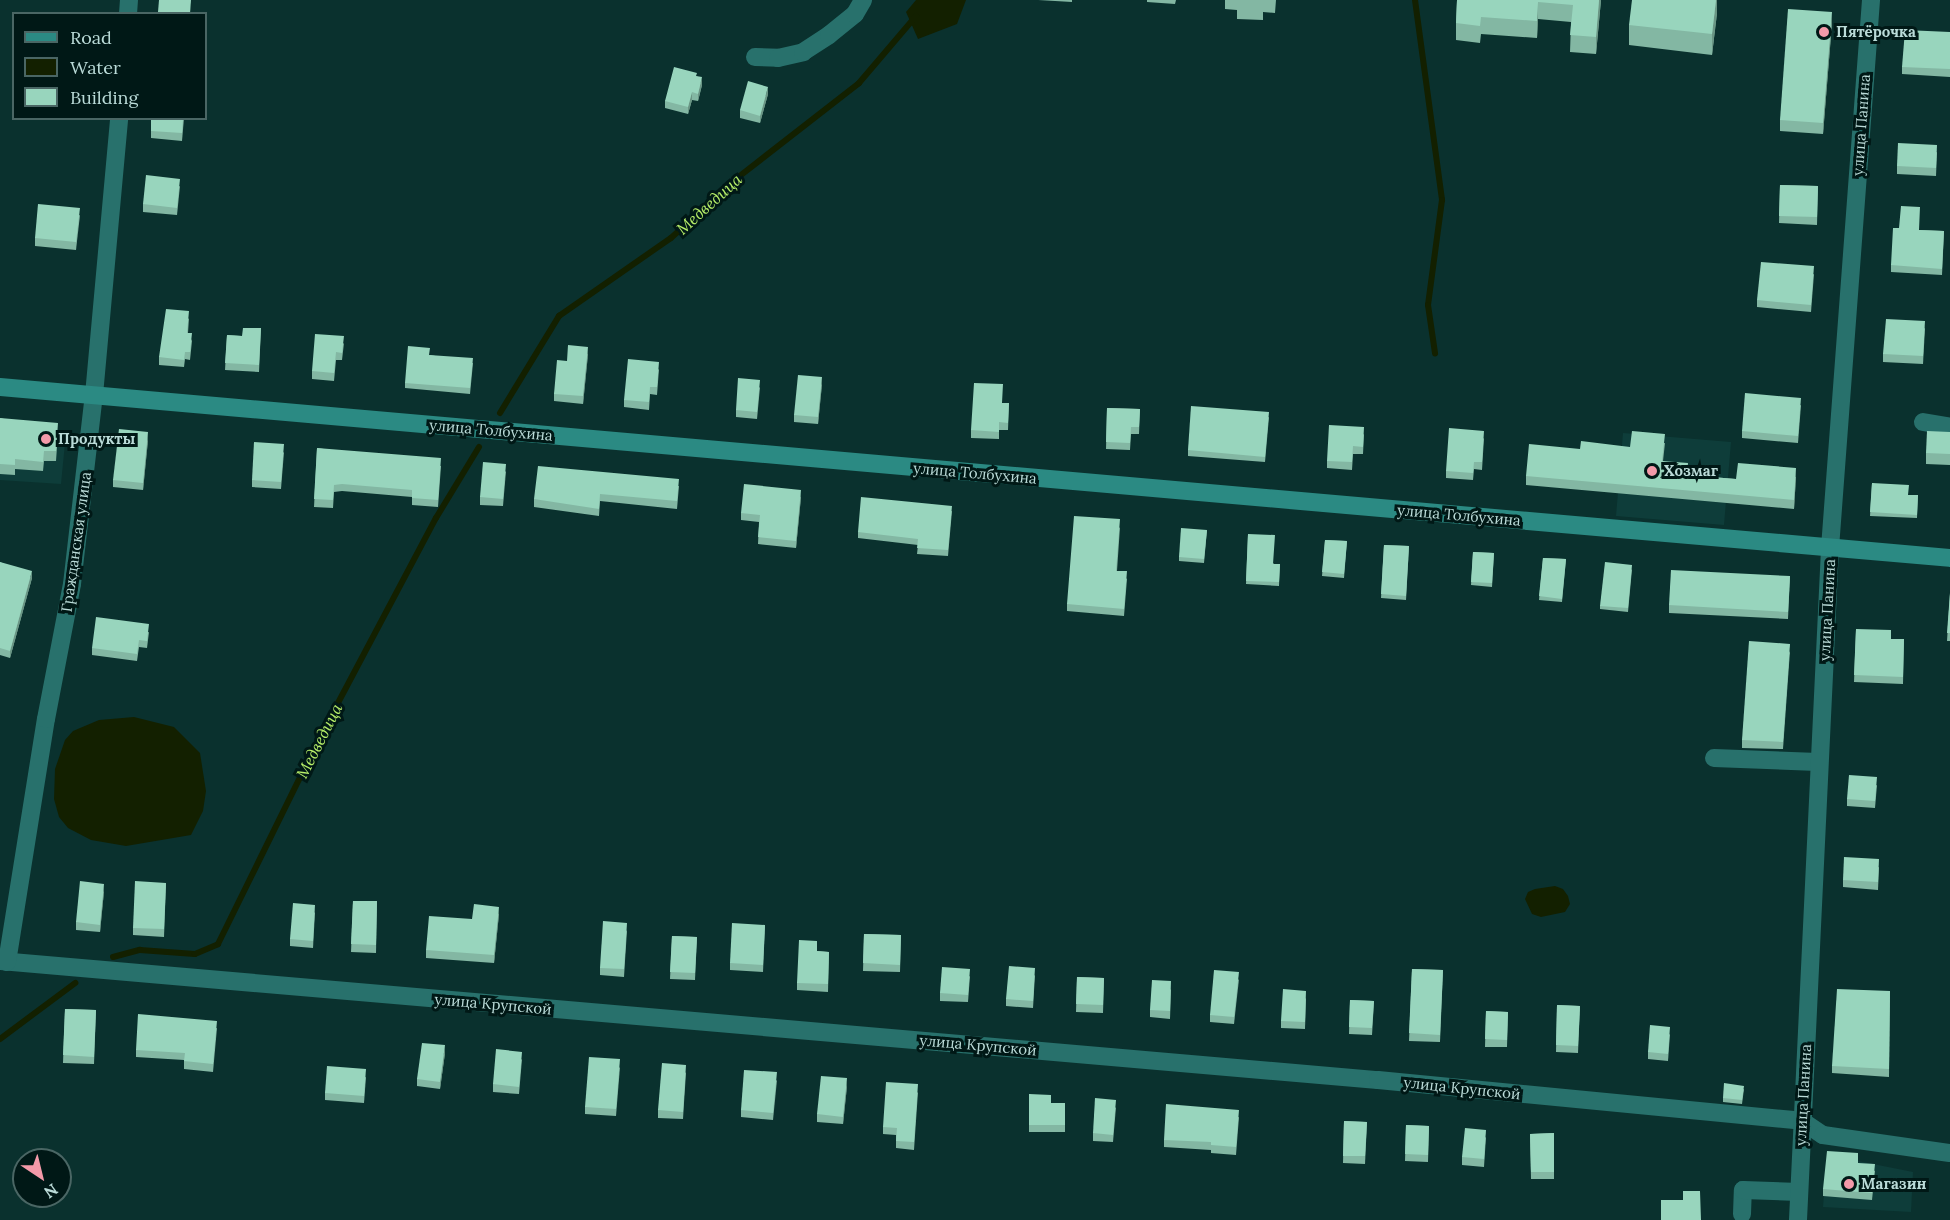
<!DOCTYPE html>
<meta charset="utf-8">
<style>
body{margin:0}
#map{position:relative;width:1950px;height:1220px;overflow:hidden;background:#0a312e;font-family:Lora,serif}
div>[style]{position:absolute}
.built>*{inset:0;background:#0e3d3a}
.water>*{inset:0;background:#132000}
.stream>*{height:6px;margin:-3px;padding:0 3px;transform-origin:3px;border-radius:3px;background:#132000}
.minor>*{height:18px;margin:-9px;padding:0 9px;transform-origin:9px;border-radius:9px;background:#28716c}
.major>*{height:18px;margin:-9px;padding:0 9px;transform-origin:9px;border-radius:9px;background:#2b8a83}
.wall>*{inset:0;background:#83b7a3}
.shaded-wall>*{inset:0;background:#6a9584}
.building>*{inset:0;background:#98d5bd}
.dots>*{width:16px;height:16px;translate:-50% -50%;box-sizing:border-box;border:3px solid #001816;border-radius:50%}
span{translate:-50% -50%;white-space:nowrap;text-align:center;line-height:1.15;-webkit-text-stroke:6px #001816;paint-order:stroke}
.poi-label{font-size:15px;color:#badbd8;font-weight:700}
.left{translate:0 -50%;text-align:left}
.street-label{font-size:15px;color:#badbd8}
.water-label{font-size:16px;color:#b7ef69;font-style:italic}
.legend{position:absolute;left:12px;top:12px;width:195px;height:108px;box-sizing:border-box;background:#001816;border:2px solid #4a6664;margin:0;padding:8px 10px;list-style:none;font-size:18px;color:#badbd8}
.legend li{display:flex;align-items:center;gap:12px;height:30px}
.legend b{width:30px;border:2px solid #4a6664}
.north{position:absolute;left:12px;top:1148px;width:60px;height:60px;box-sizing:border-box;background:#001816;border:2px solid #4a6664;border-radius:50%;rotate:145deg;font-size:16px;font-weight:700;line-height:24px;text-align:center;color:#badbd8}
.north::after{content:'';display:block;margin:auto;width:21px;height:27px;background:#f39aa9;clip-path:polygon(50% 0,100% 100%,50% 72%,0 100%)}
</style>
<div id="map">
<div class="built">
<i style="clip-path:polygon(0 429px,66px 433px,61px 484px,0 480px)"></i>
<i style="clip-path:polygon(1623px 433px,1731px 442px,1724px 525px,1616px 516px)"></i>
<i style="clip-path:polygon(1827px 1158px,1858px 1161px,1913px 1172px,1911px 1212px,1823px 1207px)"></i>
</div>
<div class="water">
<i style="clip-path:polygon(916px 0,966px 0,957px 24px,918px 39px,906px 12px)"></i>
<i style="clip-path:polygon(134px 717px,174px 727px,200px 753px,206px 791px,203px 811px,191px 835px,126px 846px,91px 840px,68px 828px,59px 817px,54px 799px,55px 769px,65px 740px,73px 731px,99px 720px)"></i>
<i style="clip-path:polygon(1555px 886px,1563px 889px,1568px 896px,1570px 904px,1565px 912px,1541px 917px,1532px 914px,1525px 899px,1528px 892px,1535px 889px)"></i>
</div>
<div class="stream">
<i style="left:1415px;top:0;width:202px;rotate:82.3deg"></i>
<i style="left:1442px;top:200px;width:106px;rotate:97.6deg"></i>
<i style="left:1428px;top:305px;width:49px;rotate:81.7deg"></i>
<i style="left:500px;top:413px;width:114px;rotate:-58.7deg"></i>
<i style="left:559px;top:316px;width:136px;rotate:-34.9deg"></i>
<i style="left:671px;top:238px;width:83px;rotate:-42.6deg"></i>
<i style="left:732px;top:182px;width:161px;rotate:-37.9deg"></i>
<i style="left:859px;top:83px;width:88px;rotate:-49.6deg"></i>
<i style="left:113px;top:957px;width:28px;rotate:-15deg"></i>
<i style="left:140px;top:950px;width:55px;rotate:4.2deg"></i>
<i style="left:195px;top:954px;width:25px;rotate:-23deg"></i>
<i style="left:218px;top:944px;width:233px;rotate:-63.8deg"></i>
<i style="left:321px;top:735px;width:246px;rotate:-62.1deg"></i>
<i style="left:436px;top:518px;width:83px;rotate:-58.8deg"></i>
<i style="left:0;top:1039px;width:94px;rotate:-36.7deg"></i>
</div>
<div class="minor">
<i style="left:128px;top:14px;width:14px;rotate:-86deg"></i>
<i style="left:755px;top:57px;width:23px;rotate:2deg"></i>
<i style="left:778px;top:58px;width:26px;rotate:-13deg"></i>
<i style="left:803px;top:52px;width:31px;rotate:-33deg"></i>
<i style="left:829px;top:35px;width:33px;rotate:-39deg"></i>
<i style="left:855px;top:14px;width:16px;rotate:-60deg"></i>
<i style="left:1923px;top:422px;width:27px;rotate:10deg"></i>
<i style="left:1714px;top:758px;width:104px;rotate:2.2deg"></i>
<i style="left:0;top:961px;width:1383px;rotate:4.94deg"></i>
<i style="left:1378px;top:1080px;width:426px;rotate:5.5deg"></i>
<i style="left:1802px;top:1121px;width:25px;rotate:34deg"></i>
<i style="left:1823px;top:1135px;width:128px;rotate:8.1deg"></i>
<i style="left:7px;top:962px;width:246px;rotate:-80.9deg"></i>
<i style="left:46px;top:719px;width:137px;rotate:-79.1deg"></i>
<i style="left:72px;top:584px;width:190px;rotate:-83.4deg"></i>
<i style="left:94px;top:395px;width:278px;rotate:-84.8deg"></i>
<i style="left:1742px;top:1214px;width:24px;rotate:-88deg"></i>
<i style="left:1743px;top:1190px;width:56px;rotate:2deg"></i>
<i style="left:1798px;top:1220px;width:673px;rotate:-87.27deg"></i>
<i style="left:1830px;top:548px;width:550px;rotate:-85.72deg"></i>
</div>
<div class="major">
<i style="left:0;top:387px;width:1957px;rotate:5.01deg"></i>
</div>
<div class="wall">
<i style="clip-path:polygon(1038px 0,1072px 0,1072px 2px)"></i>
<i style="clip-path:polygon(1147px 0,1176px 0,1175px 4px,1147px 2px)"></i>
<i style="clip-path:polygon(1225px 0,1276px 0,1275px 13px,1263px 12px,1263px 20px,1237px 19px,1237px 10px,1225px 9px)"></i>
<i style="clip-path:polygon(1457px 0,1601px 0,1596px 54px,1570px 52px,1571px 22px,1538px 19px,1537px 38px,1481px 34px,1480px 43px,1456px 40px,1456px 23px)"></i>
<i style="clip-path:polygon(1717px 0,1717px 13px,1712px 55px,1629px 45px,1629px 25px)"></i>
<i style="clip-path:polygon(1832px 23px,1823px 134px,1780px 131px,1780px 120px)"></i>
<i style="clip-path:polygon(1950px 32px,1950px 77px,1902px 74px,1902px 67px)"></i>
<i style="clip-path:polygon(697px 76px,702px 85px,698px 101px,692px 100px,688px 114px,665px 108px,665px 101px)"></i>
<i style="clip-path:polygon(768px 94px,760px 123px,740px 118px,740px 110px)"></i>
<i style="clip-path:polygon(184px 118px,182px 141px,151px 138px,151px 131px)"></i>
<i style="clip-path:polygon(1937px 152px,1936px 176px,1897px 174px,1897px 166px)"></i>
<i style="clip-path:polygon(1780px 185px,1818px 186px,1817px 225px,1779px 223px)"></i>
<i style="clip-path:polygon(180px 186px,177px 215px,143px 212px,143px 204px)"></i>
<i style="clip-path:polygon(80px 215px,76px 250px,35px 246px,35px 238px)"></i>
<i style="clip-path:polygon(1920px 230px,1944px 231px,1942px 275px,1891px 272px,1891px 265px)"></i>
<i style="clip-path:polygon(1814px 274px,1811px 312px,1757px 307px,1757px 300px)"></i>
<i style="clip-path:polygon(189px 318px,188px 333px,192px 341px,190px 360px,185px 359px,184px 367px,159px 365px,159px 357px)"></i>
<i style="clip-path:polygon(261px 328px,259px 372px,225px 370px,227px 335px,242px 336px)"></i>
<i style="clip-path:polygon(1925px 328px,1923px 364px,1883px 362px,1883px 354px)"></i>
<i style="clip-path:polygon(344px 343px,342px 360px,336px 360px,334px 381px,312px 379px,312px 371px)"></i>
<i style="clip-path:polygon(588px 354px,583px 404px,554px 401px,554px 394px,567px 361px)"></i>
<i style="clip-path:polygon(430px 355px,473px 363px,470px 394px,405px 388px,405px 383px)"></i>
<i style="clip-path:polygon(659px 369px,657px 395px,650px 394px,649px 410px,624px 407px,624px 400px)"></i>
<i style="clip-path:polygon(822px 384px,818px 424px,794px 422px,794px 415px)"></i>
<i style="clip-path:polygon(760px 387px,757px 419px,736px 417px,736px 410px)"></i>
<i style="clip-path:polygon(1002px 403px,1009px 403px,1008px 430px,999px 430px,999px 439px,971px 438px,971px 430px)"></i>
<i style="clip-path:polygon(1801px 405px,1798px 443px,1742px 438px,1742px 431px)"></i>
<i style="clip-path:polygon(1107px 408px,1140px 409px,1139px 434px,1131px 434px,1130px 450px,1106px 449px)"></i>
<i style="clip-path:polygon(1269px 417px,1265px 462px,1188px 456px,1188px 450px)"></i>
<i style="clip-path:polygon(0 418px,58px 433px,56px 461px,44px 461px,43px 471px,15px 469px,15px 475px,0 474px)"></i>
<i style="clip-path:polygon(1950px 432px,1950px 465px,1926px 464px,1926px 453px)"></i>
<i style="clip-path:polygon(1364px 434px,1363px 454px,1353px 454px,1352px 470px,1327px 468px,1327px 461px)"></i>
<i style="clip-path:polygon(1484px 438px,1482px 470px,1474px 469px,1473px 480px,1446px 478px,1446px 471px)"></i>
<i style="clip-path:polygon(148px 440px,143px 490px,113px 487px,113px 480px)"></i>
<i style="clip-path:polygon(1665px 443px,1663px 461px,1687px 475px,1736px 479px,1796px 477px,1794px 509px,1526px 485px,1526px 476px,1580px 449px,1630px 447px)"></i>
<i style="clip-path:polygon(317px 448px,441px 466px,438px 507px,412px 505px,412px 497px,342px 491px,334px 492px,333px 508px,314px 507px)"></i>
<i style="clip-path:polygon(284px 452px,281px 489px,252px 487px,252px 480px)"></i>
<i style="clip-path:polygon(506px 471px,503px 506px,480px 505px,480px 497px)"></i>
<i style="clip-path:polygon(1872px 483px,1908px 495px,1918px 495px,1917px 518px,1870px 516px)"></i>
<i style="clip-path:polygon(679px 486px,677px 509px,600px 501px,599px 516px,534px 507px,534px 499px)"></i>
<i style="clip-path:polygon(801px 497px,796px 548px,758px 544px,759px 522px,741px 520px,741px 513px)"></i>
<i style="clip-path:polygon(952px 511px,948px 556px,917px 554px,918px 545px,858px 538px,858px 532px)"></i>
<i style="clip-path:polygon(1120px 527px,1117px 571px,1127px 579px,1124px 616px,1067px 611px,1067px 604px)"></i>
<i style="clip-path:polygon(1207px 530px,1204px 563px,1179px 561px,1179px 557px)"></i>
<i style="clip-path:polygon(1248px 534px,1274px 564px,1280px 564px,1279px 586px,1246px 584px)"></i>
<i style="clip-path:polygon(1325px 540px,1347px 541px,1344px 578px,1322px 576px)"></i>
<i style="clip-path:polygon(1384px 545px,1409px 546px,1406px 600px,1381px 598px)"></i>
<i style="clip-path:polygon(1473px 552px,1494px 553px,1492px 587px,1471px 585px)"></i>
<i style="clip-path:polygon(1543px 558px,1566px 559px,1562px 602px,1539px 600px)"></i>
<i style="clip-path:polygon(0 562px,32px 578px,10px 658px,0 655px)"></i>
<i style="clip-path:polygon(1632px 569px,1628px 612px,1600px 609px,1600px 606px)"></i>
<i style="clip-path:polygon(1790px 576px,1788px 619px,1669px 613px,1669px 605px)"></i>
<i style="clip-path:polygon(1950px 593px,1950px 641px,1947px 641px)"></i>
<i style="clip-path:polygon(1856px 629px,1891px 639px,1904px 639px,1903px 684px,1854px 682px)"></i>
<i style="clip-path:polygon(149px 632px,147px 648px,139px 647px,137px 661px,92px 655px,92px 648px)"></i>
<i style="clip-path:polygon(1790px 651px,1783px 749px,1742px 748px,1742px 740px)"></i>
<i style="clip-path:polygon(1877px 785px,1875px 808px,1847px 806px,1847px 799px)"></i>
<i style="clip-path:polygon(1879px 867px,1878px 890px,1843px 887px,1843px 880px)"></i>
<i style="clip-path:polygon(166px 883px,164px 937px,133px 935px,133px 928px)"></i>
<i style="clip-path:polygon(104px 891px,100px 932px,76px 930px,76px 922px)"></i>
<i style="clip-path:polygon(353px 901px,377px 901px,376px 953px,351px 952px)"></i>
<i style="clip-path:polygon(315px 912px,313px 948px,290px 946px,290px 939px)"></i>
<i style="clip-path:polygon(499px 914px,494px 963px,426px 958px,426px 950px,472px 919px)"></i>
<i style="clip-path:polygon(765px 925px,763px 972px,730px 970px,730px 963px)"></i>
<i style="clip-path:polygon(627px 930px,624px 977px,600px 975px,600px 968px)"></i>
<i style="clip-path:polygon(864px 934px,901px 935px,900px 972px,863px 971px)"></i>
<i style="clip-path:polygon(672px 936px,697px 937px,695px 980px,670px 979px)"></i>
<i style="clip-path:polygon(817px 951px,829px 952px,828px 992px,797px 990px,797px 983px)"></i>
<i style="clip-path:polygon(1412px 969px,1443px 970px,1440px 1042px,1409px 1041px)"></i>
<i style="clip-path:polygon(1035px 975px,1033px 1008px,1006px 1006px,1006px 999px)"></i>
<i style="clip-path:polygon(970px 976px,968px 1002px,940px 1001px,940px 993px)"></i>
<i style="clip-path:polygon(1077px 977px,1104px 978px,1103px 1013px,1076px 1012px)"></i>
<i style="clip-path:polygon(1239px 979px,1234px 1024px,1210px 1022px,1210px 1015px)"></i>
<i style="clip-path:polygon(1171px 989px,1170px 1019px,1150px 1017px,1150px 1010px)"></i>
<i style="clip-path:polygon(1890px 991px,1889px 1077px,1832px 1073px,1832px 1066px)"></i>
<i style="clip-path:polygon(1306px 998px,1305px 1029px,1281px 1028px,1281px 1021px)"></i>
<i style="clip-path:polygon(1350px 1000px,1374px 1001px,1372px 1035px,1349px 1034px)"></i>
<i style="clip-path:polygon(1557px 1005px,1580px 1006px,1578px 1053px,1556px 1052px)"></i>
<i style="clip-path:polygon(65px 1009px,96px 1010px,94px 1064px,63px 1063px)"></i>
<i style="clip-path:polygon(1486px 1011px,1508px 1012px,1507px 1047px,1485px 1047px)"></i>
<i style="clip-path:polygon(217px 1028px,213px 1072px,184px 1069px,184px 1060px,136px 1057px,136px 1050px)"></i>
<i style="clip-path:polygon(1670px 1034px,1668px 1061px,1648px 1059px,1648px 1052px)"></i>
<i style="clip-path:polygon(445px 1053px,440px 1089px,417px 1086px,417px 1079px)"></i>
<i style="clip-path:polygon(522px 1059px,519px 1094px,493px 1092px,493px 1084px)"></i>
<i style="clip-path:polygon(620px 1067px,616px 1116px,585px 1114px,585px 1107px)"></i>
<i style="clip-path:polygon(686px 1072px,683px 1119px,658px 1118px,658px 1110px)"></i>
<i style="clip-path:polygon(366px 1077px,364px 1103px,325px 1100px,325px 1093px)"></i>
<i style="clip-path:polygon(777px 1080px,773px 1120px,741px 1117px,741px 1110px)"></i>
<i style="clip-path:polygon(847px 1086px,843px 1124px,817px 1122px,817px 1114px)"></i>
<i style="clip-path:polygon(1744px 1089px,1742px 1104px,1723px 1102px,1723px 1098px)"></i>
<i style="clip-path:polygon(918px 1092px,914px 1150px,896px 1148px,896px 1135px,883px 1134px,883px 1127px)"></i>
<i style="clip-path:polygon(1029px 1094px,1051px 1103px,1065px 1103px,1065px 1132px,1029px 1132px)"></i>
<i style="clip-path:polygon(1116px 1107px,1113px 1142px,1093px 1141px,1093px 1133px)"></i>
<i style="clip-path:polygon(1239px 1117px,1236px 1155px,1211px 1153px,1211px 1150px,1164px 1147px,1164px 1140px)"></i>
<i style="clip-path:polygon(1344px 1121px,1367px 1122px,1365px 1164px,1343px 1163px)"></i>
<i style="clip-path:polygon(1406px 1125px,1429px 1126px,1428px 1162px,1405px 1161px)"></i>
<i style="clip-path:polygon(1554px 1133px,1554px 1179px,1531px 1179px,1530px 1134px)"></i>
<i style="clip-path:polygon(1486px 1137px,1484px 1167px,1462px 1165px,1462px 1157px)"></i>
<i style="clip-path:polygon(1858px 1163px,1875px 1171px,1872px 1200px,1823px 1196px,1823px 1189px)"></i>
</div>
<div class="shaded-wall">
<i style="clip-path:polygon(1599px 0,1601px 0,1596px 54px,1596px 37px)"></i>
<i style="clip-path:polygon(1716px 0,1717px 0,1717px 13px,1712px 55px,1712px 34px)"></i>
<i style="clip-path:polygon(1538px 2px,1538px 19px,1537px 38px,1537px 21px)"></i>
<i style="clip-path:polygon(1832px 12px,1832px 23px,1823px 134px,1823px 123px)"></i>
<i style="clip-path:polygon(702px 77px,702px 85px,698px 101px,698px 94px)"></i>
<i style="clip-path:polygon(768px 87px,768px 94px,760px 123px,760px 116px)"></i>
<i style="clip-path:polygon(692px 92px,692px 100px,688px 114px,688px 107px)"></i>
<i style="clip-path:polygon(588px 347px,588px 354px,583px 404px,583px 396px)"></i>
<i style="clip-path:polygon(822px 377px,822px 384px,818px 424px,818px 417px)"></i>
<i style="clip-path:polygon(148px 432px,148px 440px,143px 490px,143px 483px)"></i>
<i style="clip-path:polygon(1796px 468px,1796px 477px,1794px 509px,1794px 500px)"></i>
<i style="clip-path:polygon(801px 490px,801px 497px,796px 548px,796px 541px)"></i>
<i style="clip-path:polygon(32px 571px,32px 578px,10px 658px,10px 651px)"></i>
<i style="clip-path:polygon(104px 884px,104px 891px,100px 932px,100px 925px)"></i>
<i style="clip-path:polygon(499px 907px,499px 914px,494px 963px,494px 955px)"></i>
<i style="clip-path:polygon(445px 1045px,445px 1053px,440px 1089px,440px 1082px)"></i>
<i style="clip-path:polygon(847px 1078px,847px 1086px,843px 1124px,843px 1117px)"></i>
</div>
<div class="building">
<i style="clip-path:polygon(159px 0,191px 0,190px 14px,158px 12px)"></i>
<i style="clip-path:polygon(1457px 0,1599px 0,1596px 37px,1570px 35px,1573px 5px,1538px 2px,1537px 21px,1481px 17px,1480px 26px,1456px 23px)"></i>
<i style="clip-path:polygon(1632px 0,1716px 0,1712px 34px,1629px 25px)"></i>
<i style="clip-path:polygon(1788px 9px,1832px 12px,1823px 123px,1780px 120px)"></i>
<i style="clip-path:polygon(1905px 30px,1950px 32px,1950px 69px,1902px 67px)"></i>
<i style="clip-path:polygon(674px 67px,697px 73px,696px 76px,702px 77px,698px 94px,692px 92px,688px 107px,665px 101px)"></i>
<i style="clip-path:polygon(748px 81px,768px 87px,760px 116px,740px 110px)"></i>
<i style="clip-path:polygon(151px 118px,183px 118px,182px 133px,151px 131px)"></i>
<i style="clip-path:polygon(1898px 143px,1937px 145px,1936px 168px,1897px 166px)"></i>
<i style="clip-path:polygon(146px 175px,180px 179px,177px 208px,143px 204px)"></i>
<i style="clip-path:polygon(1780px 185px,1818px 186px,1817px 217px,1779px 216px)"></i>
<i style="clip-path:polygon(38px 204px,80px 208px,76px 242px,35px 238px)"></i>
<i style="clip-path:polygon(1901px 206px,1920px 207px,1919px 230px,1944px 231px,1942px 269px,1891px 265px,1893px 228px,1899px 228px)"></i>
<i style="clip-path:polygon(1761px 262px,1814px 266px,1811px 305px,1757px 300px)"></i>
<i style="clip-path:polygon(166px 309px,189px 311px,187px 333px,192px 333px,190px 352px,185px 352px,184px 360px,159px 357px)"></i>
<i style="clip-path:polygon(1886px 319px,1925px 321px,1923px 356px,1883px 354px)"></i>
<i style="clip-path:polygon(243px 328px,261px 328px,259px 365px,225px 363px,227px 335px,242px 336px)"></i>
<i style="clip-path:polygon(315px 334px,344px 336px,342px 353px,336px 352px,334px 373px,312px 371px)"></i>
<i style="clip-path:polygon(568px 345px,588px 347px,583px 396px,554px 394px,557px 360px,567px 361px)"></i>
<i style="clip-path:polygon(408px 346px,430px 348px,429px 355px,473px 358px,470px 388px,405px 383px)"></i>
<i style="clip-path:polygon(628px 359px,659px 362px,657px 387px,650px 387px,649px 402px,624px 400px)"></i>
<i style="clip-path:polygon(798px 375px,822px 377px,818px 417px,794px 415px)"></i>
<i style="clip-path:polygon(738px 378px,760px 380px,757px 412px,736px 410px)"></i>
<i style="clip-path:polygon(974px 383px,1003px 384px,1002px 403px,1009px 403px,1008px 423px,999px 422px,999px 432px,971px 430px)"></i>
<i style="clip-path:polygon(1745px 393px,1801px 398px,1798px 436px,1742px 431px)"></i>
<i style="clip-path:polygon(1191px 406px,1269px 412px,1265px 457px,1188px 450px)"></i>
<i style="clip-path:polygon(1107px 408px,1140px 409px,1139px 427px,1131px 427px,1130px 443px,1106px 442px)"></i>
<i style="clip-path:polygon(0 418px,58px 423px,56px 451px,44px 451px,43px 462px,15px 459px,15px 465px,0 464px)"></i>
<i style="clip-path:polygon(1329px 425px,1364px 427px,1363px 447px,1353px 446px,1352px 462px,1327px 461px)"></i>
<i style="clip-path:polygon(1449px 428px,1484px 431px,1482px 462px,1474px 462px,1473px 473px,1446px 471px)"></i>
<i style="clip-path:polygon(119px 429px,148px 432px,143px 483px,113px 480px)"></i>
<i style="clip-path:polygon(1632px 431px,1665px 434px,1662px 461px,1688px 463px,1687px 475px,1736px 479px,1738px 463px,1796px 468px,1794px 500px,1526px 476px,1529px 444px,1580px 449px,1581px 441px,1630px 447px)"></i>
<i style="clip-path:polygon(1927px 431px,1950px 432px,1950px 454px,1926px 453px)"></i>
<i style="clip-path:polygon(254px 442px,284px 444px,281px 482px,252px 480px)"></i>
<i style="clip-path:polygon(317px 448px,441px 458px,438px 500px,412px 498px,412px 490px,342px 484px,334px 485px,333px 500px,314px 499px)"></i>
<i style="clip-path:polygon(483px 462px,506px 464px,503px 499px,480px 497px)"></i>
<i style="clip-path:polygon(538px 466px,679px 479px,677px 501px,600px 494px,599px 509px,534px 499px)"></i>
<i style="clip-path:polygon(1872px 483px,1909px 485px,1908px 495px,1918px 495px,1917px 515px,1870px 512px)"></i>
<i style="clip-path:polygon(744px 484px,801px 490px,796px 541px,758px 537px,760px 515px,741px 513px)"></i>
<i style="clip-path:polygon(861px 497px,952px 506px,948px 550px,917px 548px,918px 539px,858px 532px)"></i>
<i style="clip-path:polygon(1074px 516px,1120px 519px,1116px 571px,1127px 571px,1124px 609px,1067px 604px)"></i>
<i style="clip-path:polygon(1181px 528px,1207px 530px,1204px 559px,1179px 557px)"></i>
<i style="clip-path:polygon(1248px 534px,1275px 535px,1273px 564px,1280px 564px,1279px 582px,1246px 581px)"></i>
<i style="clip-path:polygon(1325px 540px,1347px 541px,1344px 574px,1322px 572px)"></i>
<i style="clip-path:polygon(1384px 545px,1409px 546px,1406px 596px,1381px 594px)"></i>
<i style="clip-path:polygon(1473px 552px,1494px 553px,1492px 583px,1471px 582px)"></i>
<i style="clip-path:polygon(1543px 558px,1566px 559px,1562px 599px,1539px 596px)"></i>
<i style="clip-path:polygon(0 562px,32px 571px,10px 651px,0 648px)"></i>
<i style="clip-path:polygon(1605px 562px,1632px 565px,1628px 608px,1600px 606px)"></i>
<i style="clip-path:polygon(1671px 570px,1790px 576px,1788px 612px,1669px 605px)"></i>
<i style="clip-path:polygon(1950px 593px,1950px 633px,1947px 633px)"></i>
<i style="clip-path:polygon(96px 617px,149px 624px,147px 641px,139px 640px,137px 654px,92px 648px)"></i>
<i style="clip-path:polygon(1856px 629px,1891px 630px,1891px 639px,1904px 639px,1903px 677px,1854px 675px)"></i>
<i style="clip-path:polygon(1749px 641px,1790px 644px,1783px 742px,1742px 740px)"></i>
<i style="clip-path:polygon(1849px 775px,1877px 777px,1875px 801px,1847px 799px)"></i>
<i style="clip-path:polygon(1844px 857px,1879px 859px,1878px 882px,1843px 880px)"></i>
<i style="clip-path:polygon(80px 881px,104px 884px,100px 925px,76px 922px)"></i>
<i style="clip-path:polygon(135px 881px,166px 883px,164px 929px,133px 928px)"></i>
<i style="clip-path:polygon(353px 901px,377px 901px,376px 945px,351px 944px)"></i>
<i style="clip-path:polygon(293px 903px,315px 905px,313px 941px,290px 939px)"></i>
<i style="clip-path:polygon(474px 904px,499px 907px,494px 955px,426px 950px,429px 916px,472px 919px)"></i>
<i style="clip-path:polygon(603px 921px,627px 923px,624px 969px,600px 968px)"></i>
<i style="clip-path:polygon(732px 923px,765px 925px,763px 965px,730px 963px)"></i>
<i style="clip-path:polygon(864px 934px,901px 935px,900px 965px,863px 963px)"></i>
<i style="clip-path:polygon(672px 936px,697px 937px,695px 973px,670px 972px)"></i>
<i style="clip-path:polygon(799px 940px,817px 941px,817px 951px,829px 952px,828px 984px,797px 983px)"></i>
<i style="clip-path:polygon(1009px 966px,1035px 968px,1033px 1001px,1006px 999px)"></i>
<i style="clip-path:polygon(942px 967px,970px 969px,968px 995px,940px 993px)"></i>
<i style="clip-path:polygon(1412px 969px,1443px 970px,1440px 1035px,1409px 1033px)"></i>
<i style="clip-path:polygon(1214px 970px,1239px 972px,1234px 1017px,1210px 1015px)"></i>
<i style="clip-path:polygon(1077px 977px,1104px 978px,1103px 1005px,1076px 1004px)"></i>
<i style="clip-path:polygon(1152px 980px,1171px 981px,1170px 1011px,1150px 1010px)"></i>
<i style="clip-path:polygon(1283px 989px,1306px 991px,1305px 1022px,1281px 1021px)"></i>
<i style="clip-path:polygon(1837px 989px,1890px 991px,1889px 1069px,1832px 1066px)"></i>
<i style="clip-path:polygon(1350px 1000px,1374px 1001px,1372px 1028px,1349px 1027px)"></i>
<i style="clip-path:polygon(1557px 1005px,1580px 1006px,1578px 1046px,1556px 1045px)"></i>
<i style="clip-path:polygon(65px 1009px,96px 1010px,94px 1057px,63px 1055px)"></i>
<i style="clip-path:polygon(1486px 1011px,1508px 1012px,1507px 1040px,1485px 1039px)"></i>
<i style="clip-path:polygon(138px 1014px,217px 1021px,213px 1064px,184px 1061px,185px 1053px,136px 1050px)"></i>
<i style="clip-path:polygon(1650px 1025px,1670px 1027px,1668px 1054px,1648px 1052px)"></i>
<i style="clip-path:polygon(422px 1043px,445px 1045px,440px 1082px,417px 1079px)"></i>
<i style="clip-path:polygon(496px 1049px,522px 1052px,519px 1087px,493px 1084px)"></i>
<i style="clip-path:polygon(589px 1057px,620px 1059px,616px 1109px,585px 1107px)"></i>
<i style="clip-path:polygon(662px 1063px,686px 1065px,683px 1112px,658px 1110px)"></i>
<i style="clip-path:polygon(327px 1066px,366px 1069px,364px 1096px,325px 1093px)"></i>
<i style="clip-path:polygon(744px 1070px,777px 1072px,773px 1113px,741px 1110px)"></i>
<i style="clip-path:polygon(821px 1076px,847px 1078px,843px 1117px,817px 1114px)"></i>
<i style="clip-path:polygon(886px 1082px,918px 1084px,914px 1142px,896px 1141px,897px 1128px,883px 1127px)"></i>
<i style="clip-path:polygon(1724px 1083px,1744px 1086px,1742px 1100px,1723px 1098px)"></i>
<i style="clip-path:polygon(1029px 1094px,1051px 1095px,1051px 1103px,1065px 1103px,1065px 1125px,1029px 1125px)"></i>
<i style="clip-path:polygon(1095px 1098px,1116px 1100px,1113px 1135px,1093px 1133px)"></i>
<i style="clip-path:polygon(1166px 1104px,1239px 1110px,1236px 1147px,1211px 1145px,1211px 1142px,1164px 1140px)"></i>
<i style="clip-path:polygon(1344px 1121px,1367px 1122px,1365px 1156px,1343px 1156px)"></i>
<i style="clip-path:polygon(1406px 1125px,1429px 1126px,1428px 1155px,1405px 1154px)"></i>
<i style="clip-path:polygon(1465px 1128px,1486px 1130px,1484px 1159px,1462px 1157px)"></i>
<i style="clip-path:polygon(1554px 1133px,1554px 1172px,1531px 1172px,1530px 1134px)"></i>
<i style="clip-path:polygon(1827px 1151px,1858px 1153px,1858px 1163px,1875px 1164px,1872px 1193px,1823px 1189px)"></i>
<i style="clip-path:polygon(1683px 1191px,1700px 1191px,1701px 1220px,1661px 1220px,1661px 1200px,1683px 1200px)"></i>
</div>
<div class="dots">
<i style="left:1824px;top:32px;background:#f39aa9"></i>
<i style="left:46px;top:439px;background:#f39aa9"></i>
<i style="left:1652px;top:471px;background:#f39aa9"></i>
<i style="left:1849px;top:1184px;background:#f39aa9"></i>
</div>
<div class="poi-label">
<span class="left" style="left:1836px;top:32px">Пятёрочка</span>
<span class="left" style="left:58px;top:439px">Продукты</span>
<span class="left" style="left:1664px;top:471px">Хозмаг</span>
<span class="left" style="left:1861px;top:1184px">Магазин</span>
</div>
<div class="street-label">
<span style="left:1861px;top:125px;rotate:-86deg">улица Панина</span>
<span style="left:491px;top:430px;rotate:5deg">улица Толбухина</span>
<span style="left:975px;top:473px;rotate:5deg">улица Толбухина</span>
<span style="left:1459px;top:515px;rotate:5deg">улица Толбухина</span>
<span style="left:76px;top:542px;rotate:-82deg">Гражданская улица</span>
<span style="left:1827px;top:610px;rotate:-87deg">улица Панина</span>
<span style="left:493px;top:1004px;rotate:5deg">улица Крупской</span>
<span style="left:978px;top:1045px;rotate:5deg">улица Крупской</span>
<span style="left:1462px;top:1088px;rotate:6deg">улица Крупской</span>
<span style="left:1803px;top:1095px;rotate:-87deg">улица Панина</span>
</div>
<div class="water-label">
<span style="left:709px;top:204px;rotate:-42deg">Медведица</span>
<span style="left:319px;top:741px;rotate:-63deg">Медведица</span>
</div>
<ul class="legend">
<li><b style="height:8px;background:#2b8a83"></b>Road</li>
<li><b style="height:16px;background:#132000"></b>Water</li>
<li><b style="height:16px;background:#98d5bd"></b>Building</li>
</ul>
<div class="north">N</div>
</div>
